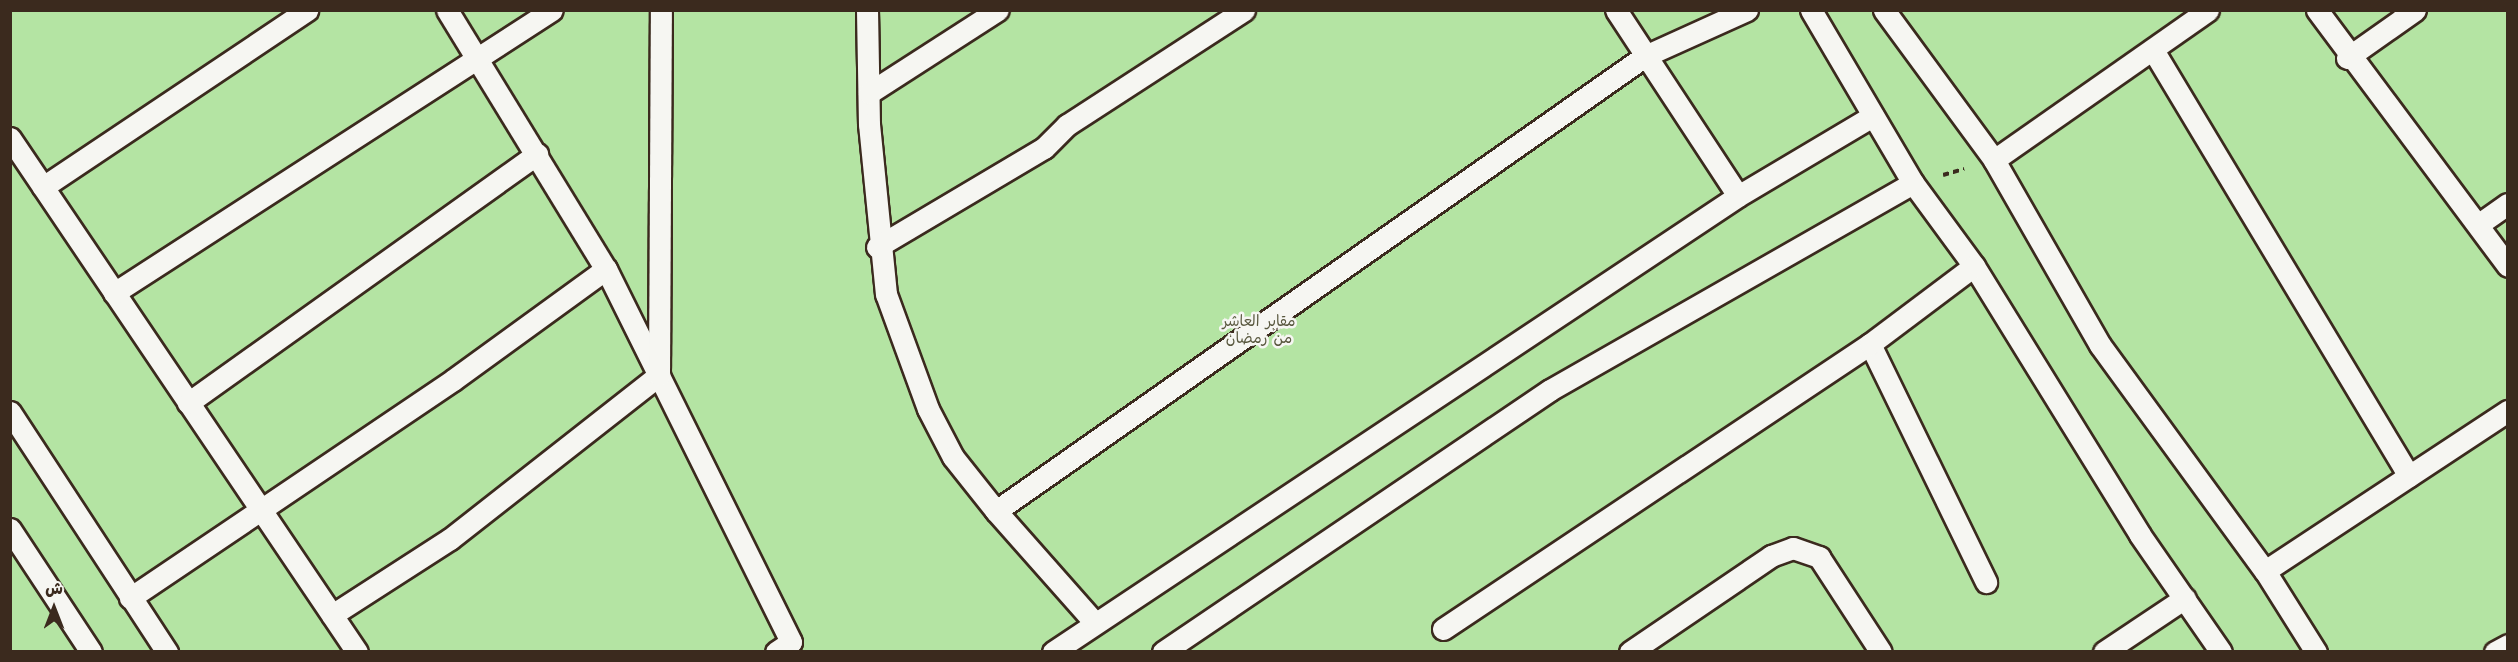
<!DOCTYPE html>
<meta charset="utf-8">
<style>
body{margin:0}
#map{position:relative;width:2518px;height:662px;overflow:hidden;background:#f6f6f2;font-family:Kalam,"Playpen Sans Arabic",sans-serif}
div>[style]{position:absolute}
.green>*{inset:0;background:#b4e4a3}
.path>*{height:4px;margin-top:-2px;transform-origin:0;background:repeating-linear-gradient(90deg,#3b2a1e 0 6px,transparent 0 10.5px)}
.roads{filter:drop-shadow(2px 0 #3b2a1e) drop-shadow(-2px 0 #3b2a1e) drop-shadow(0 2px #3b2a1e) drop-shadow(0 -2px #3b2a1e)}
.service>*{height:21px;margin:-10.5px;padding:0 10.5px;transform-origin:10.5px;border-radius:10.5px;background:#f6f6f2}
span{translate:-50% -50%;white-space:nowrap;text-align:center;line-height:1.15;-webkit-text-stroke:5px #f6f6f2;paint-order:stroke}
.park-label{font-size:15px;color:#59583f}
.frame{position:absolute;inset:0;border:12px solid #3b2a1e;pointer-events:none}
.north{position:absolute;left:24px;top:578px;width:60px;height:60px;-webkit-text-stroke:4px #f6f6f2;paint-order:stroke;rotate:0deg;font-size:16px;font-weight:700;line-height:24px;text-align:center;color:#3b2a1e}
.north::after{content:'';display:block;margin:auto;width:21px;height:27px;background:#3b2a1e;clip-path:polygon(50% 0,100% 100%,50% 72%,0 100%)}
</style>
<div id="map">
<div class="green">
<i style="clip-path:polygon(11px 11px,2507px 11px,2507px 651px,11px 651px)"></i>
</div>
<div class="path">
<i style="left:1943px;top:175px;width:22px;rotate:-16deg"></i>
</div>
<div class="roads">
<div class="service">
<i style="left:447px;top:10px;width:304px;rotate:58.5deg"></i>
<i style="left:606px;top:269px;width:416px;rotate:63.6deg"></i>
<i style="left:791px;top:642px;width:18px;rotate:146deg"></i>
<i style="left:867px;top:10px;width:114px;rotate:89deg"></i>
<i style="left:869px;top:124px;width:171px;rotate:84.3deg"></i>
<i style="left:886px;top:294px;width:122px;rotate:69.9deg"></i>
<i style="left:928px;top:409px;width:54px;rotate:62.5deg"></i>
<i style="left:953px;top:457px;width:69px;rotate:51.5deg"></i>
<i style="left:996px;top:511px;width:793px;rotate:-35.03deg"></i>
<i style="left:1645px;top:56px;width:112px;rotate:-24.3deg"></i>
<i style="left:1616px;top:10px;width:222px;rotate:56.7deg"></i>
<i style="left:1811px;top:10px;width:201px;rotate:59.5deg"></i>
<i style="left:1913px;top:183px;width:103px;rotate:53.7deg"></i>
<i style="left:1974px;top:266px;width:316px;rotate:58.3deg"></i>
<i style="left:2140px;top:535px;width:142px;rotate:55.3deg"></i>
<i style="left:1884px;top:10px;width:186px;rotate:53.7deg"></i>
<i style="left:1994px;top:160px;width:213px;rotate:60.2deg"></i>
<i style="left:2100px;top:345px;width:280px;rotate:53.9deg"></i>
<i style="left:2265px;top:571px;width:96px;rotate:57.8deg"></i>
<i style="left:2317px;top:10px;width:319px;rotate:53.3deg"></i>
<i style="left:2153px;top:50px;width:497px;rotate:59deg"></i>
<i style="left:2347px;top:58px;width:83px;rotate:-35.2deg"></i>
<i style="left:869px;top:93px;width:153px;rotate:-32.8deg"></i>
<i style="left:10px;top:138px;width:620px;rotate:55.98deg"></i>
<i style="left:1994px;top:160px;width:261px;rotate:-35deg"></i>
<i style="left:43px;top:187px;width:318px;rotate:-33.8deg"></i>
<i style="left:2479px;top:224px;width:35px;rotate:-35deg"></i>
<i style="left:877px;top:247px;width:194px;rotate:-30.7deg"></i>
<i style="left:1044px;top:148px;width:33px;rotate:-45deg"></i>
<i style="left:1067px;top:125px;width:211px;rotate:-33deg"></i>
<i style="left:114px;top:293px;width:521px;rotate:-32.87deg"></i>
<i style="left:1870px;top:344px;width:265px;rotate:64deg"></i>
<i style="left:188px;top:403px;width:429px;rotate:-35.5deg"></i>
<i style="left:10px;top:412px;width:287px;rotate:56.8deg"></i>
<i style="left:996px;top:511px;width:149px;rotate:48.5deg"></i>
<i style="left:10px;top:529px;width:147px;rotate:56.6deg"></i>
<i style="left:2265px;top:571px;width:291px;rotate:-33.4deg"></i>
<i style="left:130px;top:598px;width:390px;rotate:-34deg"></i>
<i style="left:453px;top:380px;width:189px;rotate:-36deg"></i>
<i style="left:332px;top:615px;width:140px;rotate:-32.8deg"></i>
<i style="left:450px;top:539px;width:266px;rotate:-38.1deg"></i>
<i style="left:659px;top:375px;width:365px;rotate:-89.7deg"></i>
<i style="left:1443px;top:629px;width:513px;rotate:-33.72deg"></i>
<i style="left:1870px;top:344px;width:130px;rotate:-36.9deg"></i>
<i style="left:1053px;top:652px;width:823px;rotate:-33.65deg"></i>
<i style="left:1738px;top:196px;width:157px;rotate:-30.7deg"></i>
<i style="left:1163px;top:652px;width:467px;rotate:-34.1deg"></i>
<i style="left:1550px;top:390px;width:418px;rotate:-29.7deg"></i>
<i style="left:1630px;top:652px;width:171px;rotate:-34.2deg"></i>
<i style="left:1771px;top:556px;width:23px;rotate:-20deg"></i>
<i style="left:1793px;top:548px;width:28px;rotate:19deg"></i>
<i style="left:1819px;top:557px;width:113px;rotate:56.9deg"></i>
<i style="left:2104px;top:652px;width:97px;rotate:-33.7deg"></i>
<i style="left:2495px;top:652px;width:15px;rotate:-28deg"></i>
</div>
</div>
<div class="park-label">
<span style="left:1259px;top:331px">مقابر العاشر<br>من رمضان</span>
</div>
<div class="frame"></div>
<div class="north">ش</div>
</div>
